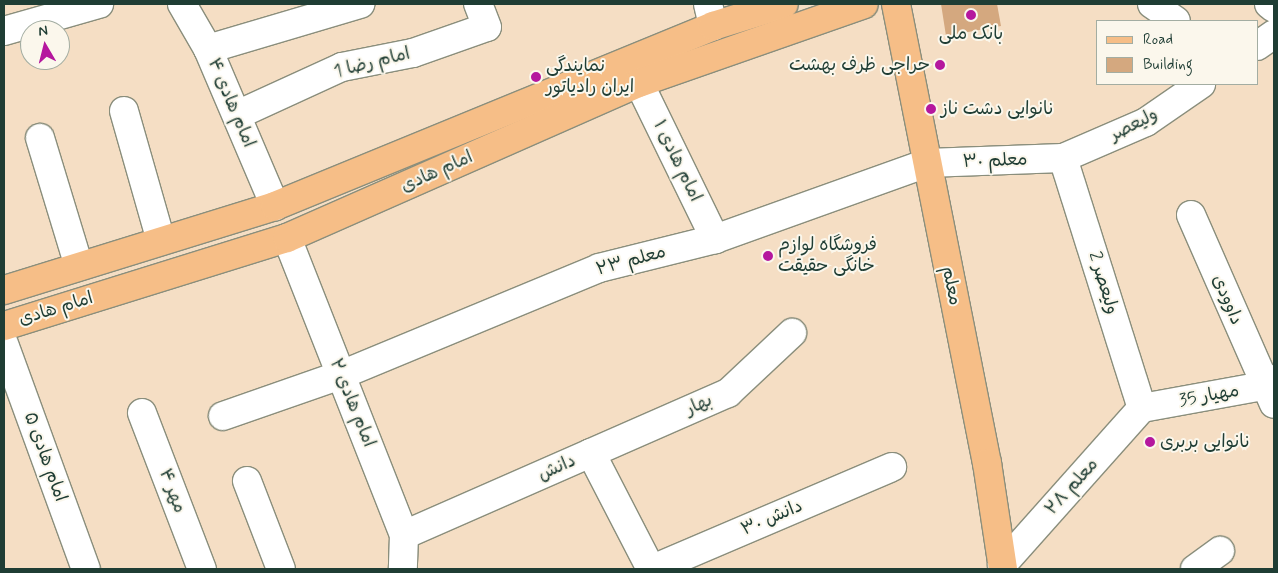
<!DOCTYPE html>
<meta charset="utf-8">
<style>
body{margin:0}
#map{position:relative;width:1278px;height:573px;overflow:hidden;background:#f5dec4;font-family:Mynerve,"Playpen Sans Arabic",sans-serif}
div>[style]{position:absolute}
.building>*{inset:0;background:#d4a87f}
.roads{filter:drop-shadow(1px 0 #8a8e7c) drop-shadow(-1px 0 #8a8e7c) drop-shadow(0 1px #8a8e7c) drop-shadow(0 -1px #8a8e7c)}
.minor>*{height:28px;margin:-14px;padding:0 14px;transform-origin:14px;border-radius:14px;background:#fff}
.major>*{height:28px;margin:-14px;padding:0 14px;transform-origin:14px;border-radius:14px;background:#f6be87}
.dots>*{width:14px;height:14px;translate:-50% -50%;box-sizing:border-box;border:2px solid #fbf7ec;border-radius:50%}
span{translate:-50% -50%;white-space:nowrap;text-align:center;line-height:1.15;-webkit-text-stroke:4px #fbf7ec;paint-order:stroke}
.poi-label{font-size:18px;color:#1f3d34}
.right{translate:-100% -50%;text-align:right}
.left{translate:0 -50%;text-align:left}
.street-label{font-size:18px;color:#1f3d34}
.frame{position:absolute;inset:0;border:5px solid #1f3d34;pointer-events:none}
.legend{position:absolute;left:1096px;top:20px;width:162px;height:65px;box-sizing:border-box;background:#fbf7ec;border:1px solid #a3ada2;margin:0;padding:6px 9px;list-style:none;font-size:15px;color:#1f3d34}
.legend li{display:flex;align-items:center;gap:10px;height:25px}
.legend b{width:25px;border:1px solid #a3ada2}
.north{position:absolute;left:20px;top:20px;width:50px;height:50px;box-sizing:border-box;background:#fbf7ec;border:1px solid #a3ada2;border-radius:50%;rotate:352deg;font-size:14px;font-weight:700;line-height:20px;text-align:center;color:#1f3d34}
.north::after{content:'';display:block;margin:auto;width:18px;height:22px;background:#b5179e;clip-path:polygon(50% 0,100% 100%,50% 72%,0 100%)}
</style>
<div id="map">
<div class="building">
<i style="clip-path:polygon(941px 4px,997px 4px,1001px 26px,946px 36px)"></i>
</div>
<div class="roads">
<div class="minor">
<i style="left:182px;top:4px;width:52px;rotate:60deg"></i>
<i style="left:208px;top:49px;width:171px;rotate:66.9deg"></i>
<i style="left:708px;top:4px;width:23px;rotate:77deg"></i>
<i style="left:1152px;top:4px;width:29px;rotate:35deg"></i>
<i style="left:1269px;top:4px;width:6px;rotate:39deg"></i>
<i style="left:4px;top:31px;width:99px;rotate:-15.9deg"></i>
<i style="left:1257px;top:46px;width:21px;rotate:-35deg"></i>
<i style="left:208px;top:49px;width:159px;rotate:-16.5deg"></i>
<i style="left:639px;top:83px;width:174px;rotate:64deg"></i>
<i style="left:124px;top:111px;width:135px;rotate:74.1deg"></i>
<i style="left:237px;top:115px;width:115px;rotate:-24.6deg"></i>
<i style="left:342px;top:67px;width:72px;rotate:-11.2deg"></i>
<i style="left:413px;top:53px;width:78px;rotate:-19.4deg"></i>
<i style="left:487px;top:27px;width:25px;rotate:-111deg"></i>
<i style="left:40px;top:138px;width:134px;rotate:73.1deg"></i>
<i style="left:1063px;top:158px;width:262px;rotate:72.5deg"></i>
<i style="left:1191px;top:215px;width:206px;rotate:66.3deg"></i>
<i style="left:287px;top:238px;width:319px;rotate:68.5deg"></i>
<i style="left:404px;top:535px;width:34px;rotate:92deg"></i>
<i style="left:4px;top:344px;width:239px;rotate:70deg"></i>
<i style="left:1142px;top:408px;width:123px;rotate:-10.3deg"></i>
<i style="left:1263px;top:386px;width:13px;rotate:-32deg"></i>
<i style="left:142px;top:413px;width:167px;rotate:69deg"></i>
<i style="left:223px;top:416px;width:125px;rotate:-19.2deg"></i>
<i style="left:341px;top:375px;width:279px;rotate:-22.5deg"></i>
<i style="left:599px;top:268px;width:120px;rotate:-14deg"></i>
<i style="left:715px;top:239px;width:225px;rotate:-19.7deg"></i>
<i style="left:927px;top:163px;width:136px;rotate:-2.1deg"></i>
<i style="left:1063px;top:158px;width:90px;rotate:-23.4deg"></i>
<i style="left:1146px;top:122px;width:67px;rotate:-34.6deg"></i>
<i style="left:591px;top:453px;width:150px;rotate:-23.7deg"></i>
<i style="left:728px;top:393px;width:88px;rotate:-43.2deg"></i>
<i style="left:247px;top:481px;width:94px;rotate:68.9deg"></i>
<i style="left:404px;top:535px;width:204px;rotate:-23.7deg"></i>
<i style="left:591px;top:453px;width:131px;rotate:62.7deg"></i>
<i style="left:1002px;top:565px;width:210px;rotate:-48.3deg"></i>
<i style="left:653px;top:569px;width:260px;rotate:-23.1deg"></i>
<i style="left:1195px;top:569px;width:31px;rotate:-36deg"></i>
</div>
<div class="major">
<i style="left:896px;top:4px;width:468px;rotate:78.8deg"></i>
<i style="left:987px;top:463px;width:107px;rotate:81.4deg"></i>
<i style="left:4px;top:290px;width:284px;rotate:-17.2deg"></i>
<i style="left:275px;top:206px;width:474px;rotate:-22.3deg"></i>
<i style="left:713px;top:26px;width:74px;rotate:-17.2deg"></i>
<i style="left:4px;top:326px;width:296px;rotate:-17.3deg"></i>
<i style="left:287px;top:238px;width:385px;rotate:-23.8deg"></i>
<i style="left:639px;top:83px;width:238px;rotate:-19.3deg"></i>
</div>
</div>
<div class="dots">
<i style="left:971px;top:15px;background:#b5179e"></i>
<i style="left:940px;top:65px;background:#b5179e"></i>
<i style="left:536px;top:77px;background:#b5179e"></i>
<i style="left:931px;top:109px;background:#b5179e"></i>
<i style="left:768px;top:256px;background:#b5179e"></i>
<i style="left:1150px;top:442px;background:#b5179e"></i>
</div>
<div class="poi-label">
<span style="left:971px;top:34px">بانک ملی</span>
<span class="right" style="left:930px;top:65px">حراجی ظرف بهشت</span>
<span class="left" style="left:546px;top:77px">نمایندگی<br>ایران رادیاتور</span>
<span class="left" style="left:941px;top:109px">نانوایی دشت ناز</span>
<span class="left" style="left:778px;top:256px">فروشگاه لوازم<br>خانگی حقیقت</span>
<span class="left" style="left:1160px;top:442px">نانوایی بربری</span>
</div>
<div class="street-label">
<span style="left:372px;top:63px;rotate:-14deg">امام رضا 1</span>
<span style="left:231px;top:103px;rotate:67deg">امام هادی ۴</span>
<span style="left:1134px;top:125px;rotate:-27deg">ولیعصر</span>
<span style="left:677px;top:161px;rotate:64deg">امام هادی ١</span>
<span style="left:995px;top:161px;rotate:-2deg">معلم ۳۰</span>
<span style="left:437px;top:172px;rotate:-24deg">امام هادی</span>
<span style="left:631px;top:261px;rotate:-15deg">معلم ۲۳</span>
<span style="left:1103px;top:283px;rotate:73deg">ولیعصر 2</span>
<span style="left:951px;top:286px;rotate:79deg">معلم</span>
<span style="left:1227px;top:300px;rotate:67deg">داوودی</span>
<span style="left:56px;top:309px;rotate:-17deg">امام هادی</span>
<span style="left:1209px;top:396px;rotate:-10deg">مهیار 35</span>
<span style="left:352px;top:403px;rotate:68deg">امام هادی ٣</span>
<span style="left:699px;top:405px;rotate:-24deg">بهار</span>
<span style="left:45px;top:457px;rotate:70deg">امام هادی ۵</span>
<span style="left:557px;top:468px;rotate:-24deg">دانش</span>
<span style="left:1072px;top:487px;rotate:-48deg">معلم ۲۸</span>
<span style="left:172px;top:491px;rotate:69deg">مهر ۴</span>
<span style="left:772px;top:518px;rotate:-23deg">دانش ۳۰</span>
</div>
<div class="frame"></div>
<ul class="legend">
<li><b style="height:6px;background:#f6be87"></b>Road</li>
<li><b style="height:14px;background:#d4a87f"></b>Building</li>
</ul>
<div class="north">N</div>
</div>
